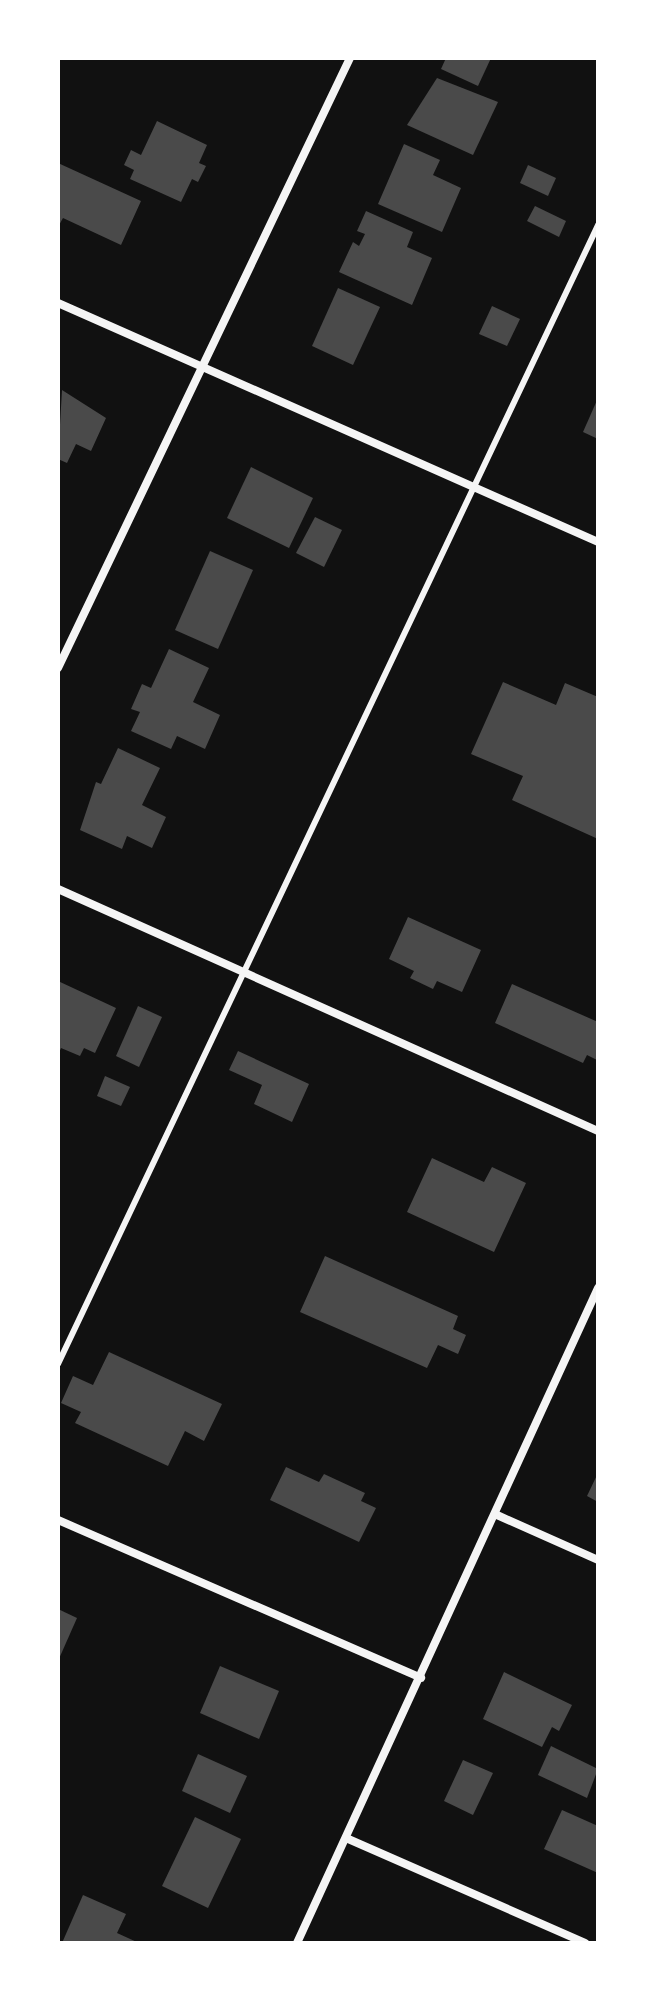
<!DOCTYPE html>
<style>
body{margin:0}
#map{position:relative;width:656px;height:2001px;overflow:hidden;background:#111;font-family:Mulish,sans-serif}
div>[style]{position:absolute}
.building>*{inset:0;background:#4a4a4a}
.service>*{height:6px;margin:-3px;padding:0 3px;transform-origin:3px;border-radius:3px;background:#f5f5f5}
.minor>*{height:8px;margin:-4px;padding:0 4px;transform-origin:4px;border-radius:4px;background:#f5f5f5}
span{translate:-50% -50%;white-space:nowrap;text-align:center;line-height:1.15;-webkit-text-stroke:8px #fff;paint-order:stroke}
.frame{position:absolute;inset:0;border:60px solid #fff;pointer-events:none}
</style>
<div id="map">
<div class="building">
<i style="clip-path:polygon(446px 58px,491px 58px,478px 86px,441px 69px)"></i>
<i style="clip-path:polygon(437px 78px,498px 102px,473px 155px,407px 125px)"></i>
<i style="clip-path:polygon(157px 121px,207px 145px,199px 163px,206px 166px,198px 182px,192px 179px,181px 202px,130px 179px,134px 170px,124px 165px,131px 150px,141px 155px)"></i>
<i style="clip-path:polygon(404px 144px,440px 160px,433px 175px,461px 188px,442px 232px,378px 204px)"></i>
<i style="clip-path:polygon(58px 163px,141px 201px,121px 245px,63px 218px,58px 227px)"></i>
<i style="clip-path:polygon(528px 165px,556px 178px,548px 196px,520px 183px)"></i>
<i style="clip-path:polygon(535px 206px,566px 221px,559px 237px,527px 221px)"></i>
<i style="clip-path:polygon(366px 211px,413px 232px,407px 247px,432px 258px,412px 305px,339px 272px,353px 242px,359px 246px,365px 234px,357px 231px)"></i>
<i style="clip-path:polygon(338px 288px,380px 307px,353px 365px,312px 346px)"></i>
<i style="clip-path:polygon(492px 306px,520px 319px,507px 346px,479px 334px)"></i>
<i style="clip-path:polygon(62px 390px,106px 418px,91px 451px,76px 444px,67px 463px,58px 459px)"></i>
<i style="clip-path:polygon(598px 398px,598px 439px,583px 432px)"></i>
<i style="clip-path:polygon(251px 467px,313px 498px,289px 548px,227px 518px)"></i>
<i style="clip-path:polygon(315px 517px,342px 530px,324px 567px,296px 553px)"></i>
<i style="clip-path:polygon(210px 551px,253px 570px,218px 649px,175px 630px)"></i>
<i style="clip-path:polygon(169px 649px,209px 668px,193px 702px,220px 715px,205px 749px,177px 736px,171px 749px,131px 731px,140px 712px,131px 709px,142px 684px,151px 688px)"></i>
<i style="clip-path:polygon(503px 682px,556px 705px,565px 683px,598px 697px,598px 839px,512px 800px,523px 776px,471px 754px)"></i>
<i style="clip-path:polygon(118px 748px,160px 768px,142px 805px,166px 817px,152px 848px,127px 836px,122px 849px,80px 830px,96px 782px,101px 784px)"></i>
<i style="clip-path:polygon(408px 917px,481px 950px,462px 992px,437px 981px,433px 989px,410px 978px,414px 971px,389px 959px)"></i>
<i style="clip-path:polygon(58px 981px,116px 1008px,95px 1053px,84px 1048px,80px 1056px,61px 1048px,58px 1055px)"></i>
<i style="clip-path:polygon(512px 984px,598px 1022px,597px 1060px,587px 1055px,583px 1063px,495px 1023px)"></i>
<i style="clip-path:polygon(138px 1006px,162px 1017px,139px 1067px,116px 1056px)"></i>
<i style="clip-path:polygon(238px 1051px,309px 1084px,292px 1122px,254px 1104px,262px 1085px,229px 1070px)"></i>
<i style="clip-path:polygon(105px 1076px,130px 1087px,121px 1106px,97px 1096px)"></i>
<i style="clip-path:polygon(432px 1158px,484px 1182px,492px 1167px,526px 1183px,494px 1252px,407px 1212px)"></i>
<i style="clip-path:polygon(325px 1256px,458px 1316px,453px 1329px,466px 1335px,458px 1354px,438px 1345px,427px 1368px,300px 1312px)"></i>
<i style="clip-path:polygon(109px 1352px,222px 1404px,204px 1441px,185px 1431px,168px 1466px,75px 1423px,81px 1412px,61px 1403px,73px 1376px,93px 1385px)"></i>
<i style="clip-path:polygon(286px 1467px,319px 1482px,324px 1474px,365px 1493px,361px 1501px,376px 1508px,359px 1542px,270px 1500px)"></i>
<i style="clip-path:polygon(598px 1473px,598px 1502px,587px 1496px)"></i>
<i style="clip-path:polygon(58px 1609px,77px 1618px,58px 1661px)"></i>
<i style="clip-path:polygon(220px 1666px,279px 1691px,259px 1739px,200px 1713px)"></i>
<i style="clip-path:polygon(504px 1672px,572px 1705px,559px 1731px,552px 1727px,542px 1747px,483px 1719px)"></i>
<i style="clip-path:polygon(551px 1746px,598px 1769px,587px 1798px,538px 1775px)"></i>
<i style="clip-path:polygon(198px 1754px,247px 1776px,230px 1813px,182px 1791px)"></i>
<i style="clip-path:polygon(463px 1760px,493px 1773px,473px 1815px,444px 1801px)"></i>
<i style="clip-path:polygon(562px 1810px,598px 1826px,598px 1873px,544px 1849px)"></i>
<i style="clip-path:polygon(195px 1817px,241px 1839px,208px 1908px,162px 1886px)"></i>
<i style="clip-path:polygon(83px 1895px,126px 1914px,117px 1933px,139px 1943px,62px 1943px)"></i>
</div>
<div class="service">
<i style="left:58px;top:1364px;width:1261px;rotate:-64.63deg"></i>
</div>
<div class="minor">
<i style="left:58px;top:303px;width:591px;rotate:23.87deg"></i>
<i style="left:58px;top:668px;width:676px;rotate:-64.42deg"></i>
<i style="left:58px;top:889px;width:592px;rotate:24.14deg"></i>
<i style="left:497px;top:1515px;width:111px;rotate:24deg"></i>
<i style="left:58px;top:1520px;width:396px;rotate:23.5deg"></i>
<i style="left:346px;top:1838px;width:261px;rotate:23.7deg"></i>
<i style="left:297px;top:1943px;width:721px;rotate:-65.32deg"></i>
</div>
<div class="frame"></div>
</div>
